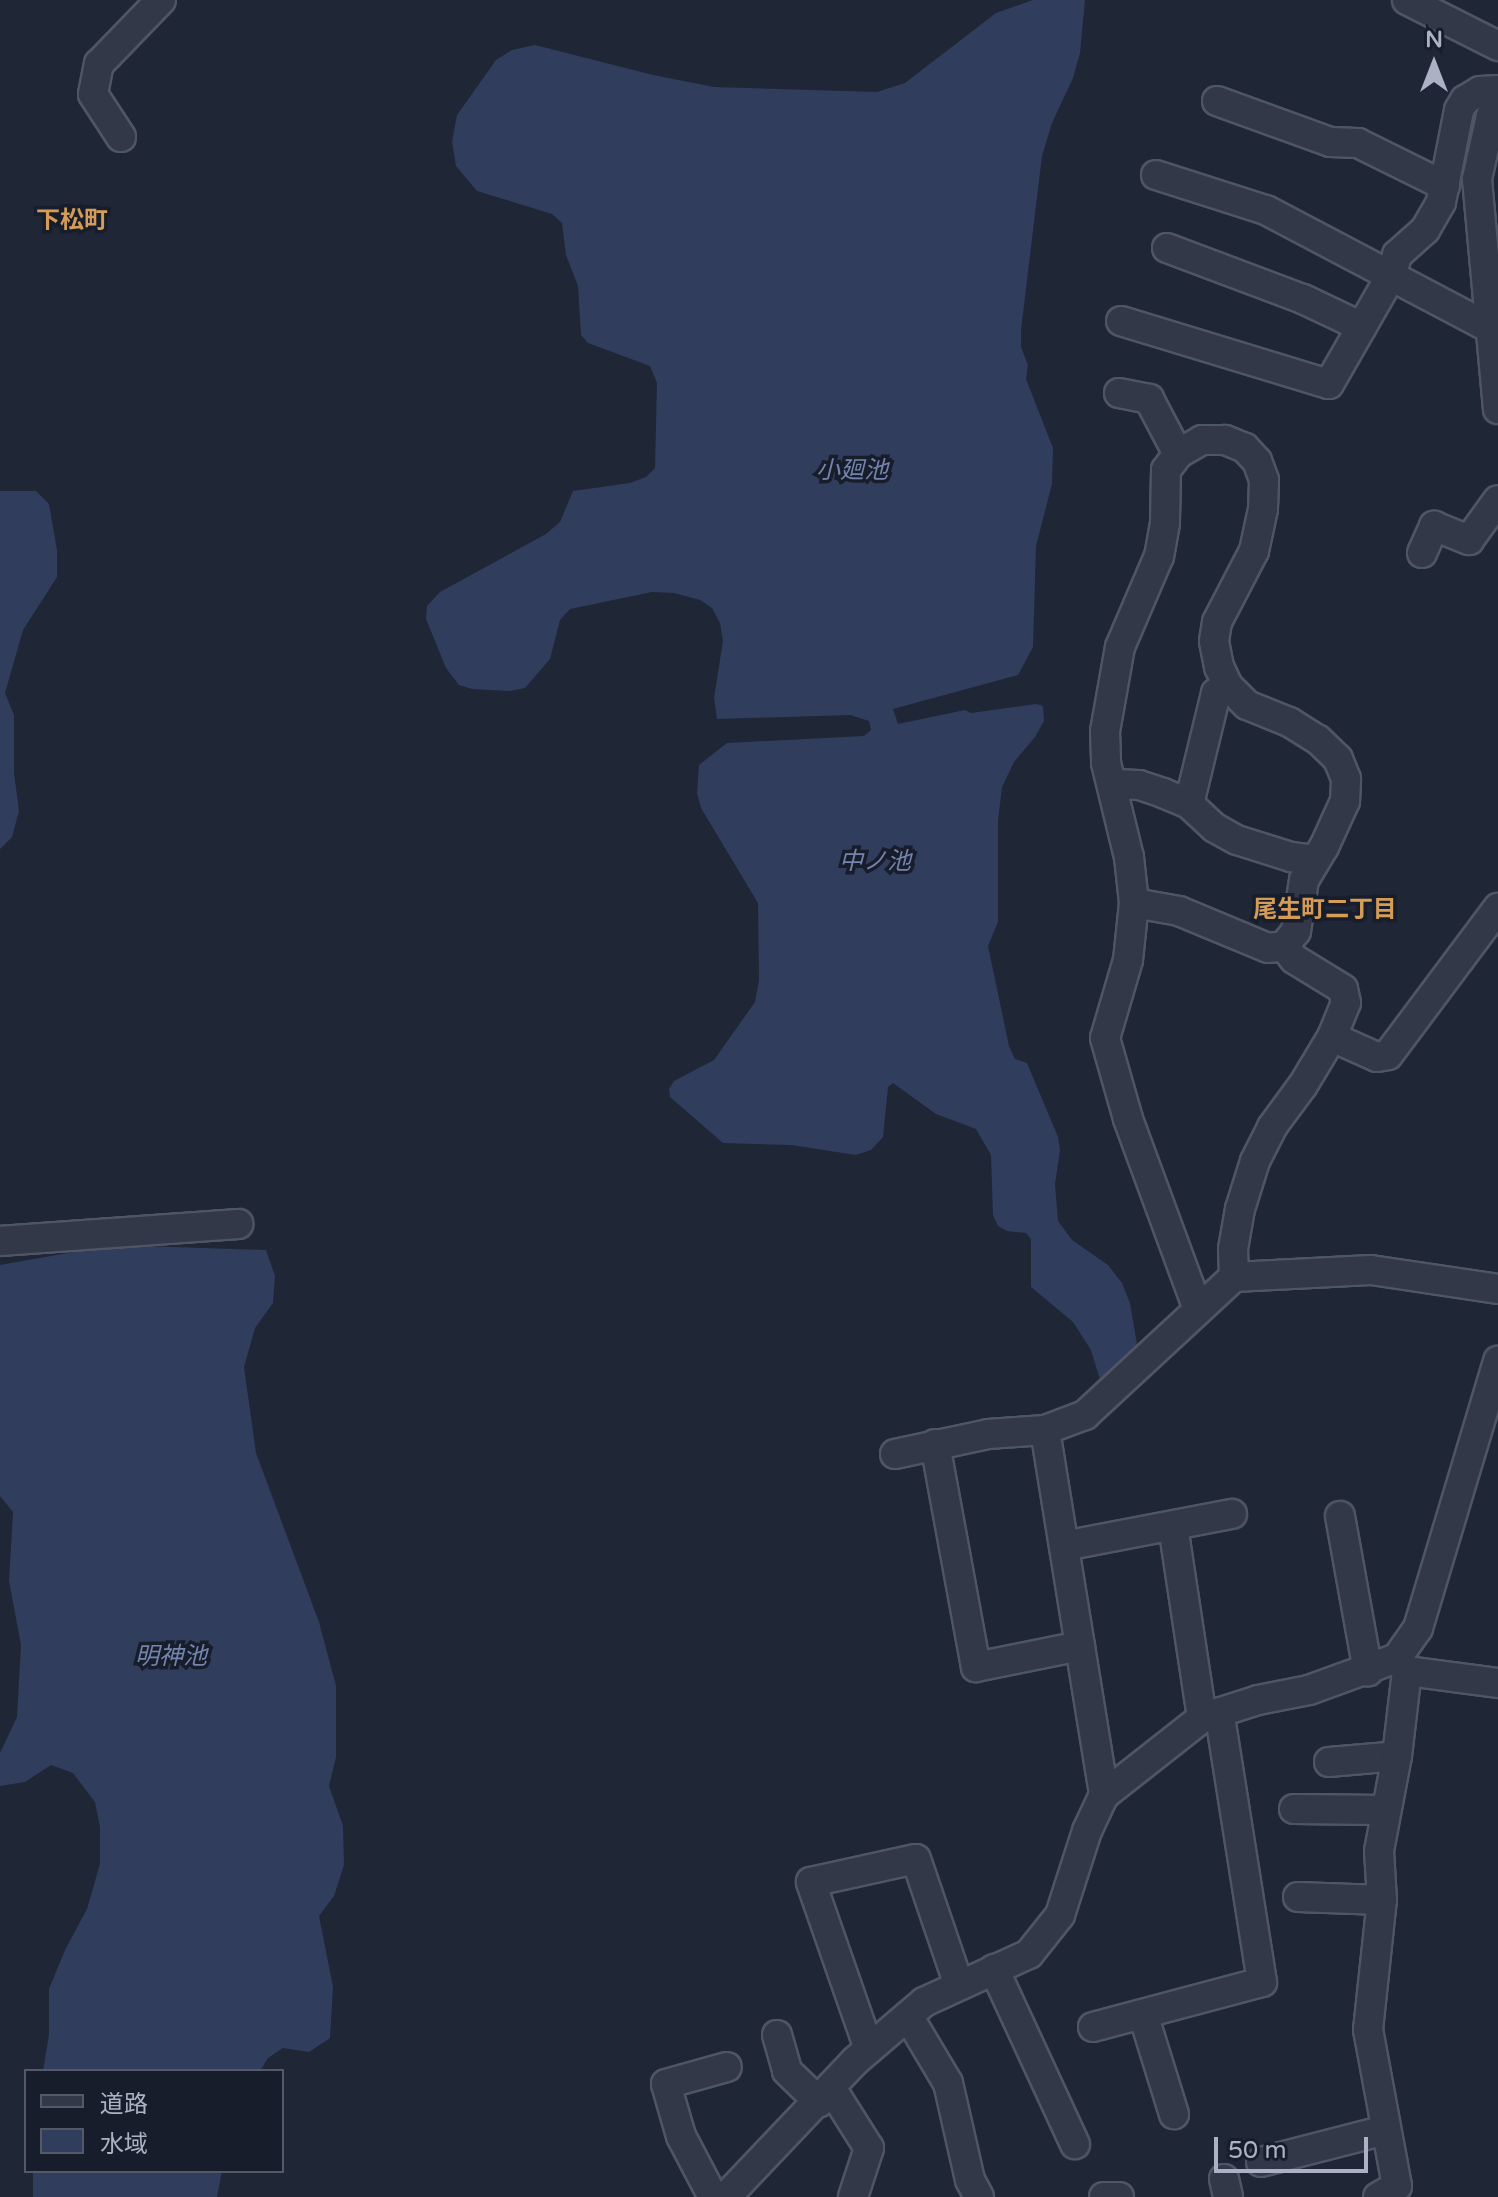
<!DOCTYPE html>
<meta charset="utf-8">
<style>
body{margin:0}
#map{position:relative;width:1498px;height:2197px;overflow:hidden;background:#1f2636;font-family:"Varela Round","Noto Sans JP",sans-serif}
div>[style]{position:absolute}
.water>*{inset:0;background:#303d5c}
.roads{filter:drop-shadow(2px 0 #505565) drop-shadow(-2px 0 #505565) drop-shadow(0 2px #505565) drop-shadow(0 -2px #505565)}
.minor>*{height:28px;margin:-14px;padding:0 14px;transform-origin:14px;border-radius:14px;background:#323847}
span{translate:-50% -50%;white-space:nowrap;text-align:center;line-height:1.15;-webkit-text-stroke:7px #181d2b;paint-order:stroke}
.neighbourhood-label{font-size:24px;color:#d49c57;font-weight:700}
.water-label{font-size:24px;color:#7485ad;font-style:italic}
.legend{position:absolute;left:24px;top:2069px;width:260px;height:104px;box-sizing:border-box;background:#181d2b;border:2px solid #535968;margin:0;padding:10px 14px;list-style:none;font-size:24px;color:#acb2c4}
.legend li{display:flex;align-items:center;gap:16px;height:40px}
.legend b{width:40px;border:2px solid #535968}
.north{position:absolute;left:1394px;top:24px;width:80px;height:80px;-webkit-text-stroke:6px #181d2b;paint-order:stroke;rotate:0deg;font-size:22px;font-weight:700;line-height:32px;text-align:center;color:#acb2c4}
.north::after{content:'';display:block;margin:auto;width:28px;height:36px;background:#acb2c4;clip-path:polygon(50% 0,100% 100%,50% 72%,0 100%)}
.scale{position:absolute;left:1214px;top:2137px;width:154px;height:36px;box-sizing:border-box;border:4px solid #acb2c4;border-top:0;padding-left:10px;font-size:24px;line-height:28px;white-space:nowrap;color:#acb2c4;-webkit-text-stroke:6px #181d2b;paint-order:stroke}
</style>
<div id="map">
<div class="water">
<i style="clip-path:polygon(1033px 0,1085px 0,1080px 53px,1073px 78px,1052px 123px,1042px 156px,1021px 330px,1021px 347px,1028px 365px,1026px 379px,1053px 448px,1052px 484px,1036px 546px,1033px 647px,1018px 675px,893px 709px,898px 724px,965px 710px,971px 713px,1036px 704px,1043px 706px,1044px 721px,1035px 737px,1014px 762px,1002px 787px,998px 821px,998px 922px,988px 946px,1009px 1046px,1015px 1059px,1027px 1063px,1058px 1137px,1060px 1150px,1055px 1184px,1058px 1221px,1072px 1240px,1108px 1265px,1122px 1283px,1130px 1303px,1138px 1350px,1101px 1383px,1091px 1350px,1073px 1322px,1031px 1287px,1031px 1239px,1026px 1233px,1007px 1231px,998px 1226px,993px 1215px,991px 1155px,976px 1129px,936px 1114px,893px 1083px,888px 1087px,883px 1137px,871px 1150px,856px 1155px,791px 1145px,723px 1143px,670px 1097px,669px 1089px,674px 1081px,714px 1060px,755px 1002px,759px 981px,758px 903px,701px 808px,697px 793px,699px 765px,727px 743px,864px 736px,871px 730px,869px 721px,850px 715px,717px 719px,714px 698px,723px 641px,720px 623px,712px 608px,700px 600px,674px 593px,652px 592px,570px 609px,560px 620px,550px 659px,525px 688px,510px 691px,472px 689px,459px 685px,446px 668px,426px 619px,427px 606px,440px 592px,546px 534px,560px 522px,573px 491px,630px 483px,646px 477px,655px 468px,657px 383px,650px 366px,588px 343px,581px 335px,578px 286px,566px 255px,562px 223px,552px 214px,477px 191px,456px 166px,452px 142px,457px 115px,496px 60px,512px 50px,535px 45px,653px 75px,714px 87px,877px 92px,905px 83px,996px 13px)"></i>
<i style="clip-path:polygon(0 491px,36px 491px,49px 504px,57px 550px,57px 577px,23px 630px,5px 693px,14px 715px,14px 773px,19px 811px,12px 837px,0 849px)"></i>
<i style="clip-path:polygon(113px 1245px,266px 1250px,275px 1276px,273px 1303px,255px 1328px,244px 1367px,256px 1453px,319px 1622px,336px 1686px,336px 1757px,329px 1786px,343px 1826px,344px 1865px,334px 1896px,319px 1916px,333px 1987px,330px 2038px,309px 2052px,283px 2048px,268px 2058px,260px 2071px,43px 2071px,49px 2034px,49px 1989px,65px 1950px,87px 1909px,100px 1864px,100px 1827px,95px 1802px,73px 1773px,51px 1765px,25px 1782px,0 1786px,0 1753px,17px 1717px,21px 1645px,9px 1581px,13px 1512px,0 1496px,0 1265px)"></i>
<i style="clip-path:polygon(33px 2171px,222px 2171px,217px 2197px,33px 2197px)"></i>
</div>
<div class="roads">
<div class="minor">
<i style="left:1407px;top:0;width:102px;rotate:26.8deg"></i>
<i style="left:1217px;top:101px;width:120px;rotate:19.9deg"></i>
<i style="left:1330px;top:142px;width:28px;rotate:2deg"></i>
<i style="left:1358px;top:143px;width:97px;rotate:26.3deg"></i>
<i style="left:1498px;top:102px;width:16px;rotate:117deg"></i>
<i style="left:1491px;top:116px;width:65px;rotate:102.5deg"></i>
<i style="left:1477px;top:179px;width:231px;rotate:84.8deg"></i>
<i style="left:121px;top:137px;width:51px;rotate:-123.1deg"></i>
<i style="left:93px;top:94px;width:31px;rotate:-79deg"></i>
<i style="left:99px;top:64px;width:89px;rotate:-45.9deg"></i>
<i style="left:1156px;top:175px;width:115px;rotate:17.7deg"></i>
<i style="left:1266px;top:210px;width:253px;rotate:27.8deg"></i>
<i style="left:1167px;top:248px;width:145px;rotate:20.6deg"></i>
<i style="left:1303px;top:299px;width:65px;rotate:25.4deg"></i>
<i style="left:1121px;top:321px;width:217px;rotate:16.9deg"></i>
<i style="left:1329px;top:384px;width:127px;rotate:-60.2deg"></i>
<i style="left:1392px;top:274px;width:20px;rotate:-75deg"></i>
<i style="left:1397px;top:255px;width:38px;rotate:-42deg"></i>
<i style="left:1425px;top:230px;width:32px;rotate:-60deg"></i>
<i style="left:1441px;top:202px;width:94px;rotate:-78.9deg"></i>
<i style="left:1459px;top:110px;width:12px;rotate:-59deg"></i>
<i style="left:1465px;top:100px;width:17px;rotate:-31deg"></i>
<i style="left:1480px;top:91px;width:18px;rotate:-3deg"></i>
<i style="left:1119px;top:393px;width:31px;rotate:11deg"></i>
<i style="left:1149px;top:399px;width:62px;rotate:62.2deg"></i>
<i style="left:1422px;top:553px;width:30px;rotate:-66deg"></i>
<i style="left:1434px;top:526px;width:38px;rotate:22deg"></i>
<i style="left:1469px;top:540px;width:49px;rotate:-54.1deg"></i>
<i style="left:1112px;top:784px;width:27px;rotate:2deg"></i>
<i style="left:1139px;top:785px;width:25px;rotate:18deg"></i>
<i style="left:1163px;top:793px;width:28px;rotate:23deg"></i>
<i style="left:1189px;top:804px;width:35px;rotate:43deg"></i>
<i style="left:1215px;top:828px;width:25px;rotate:29deg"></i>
<i style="left:1237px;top:840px;width:57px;rotate:17.5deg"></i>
<i style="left:1291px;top:857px;width:24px;rotate:7deg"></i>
<i style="left:1189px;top:804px;width:114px;rotate:-76.3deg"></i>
<i style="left:1216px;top:693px;width:14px;rotate:-30deg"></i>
<i style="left:1134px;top:903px;width:46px;rotate:10.1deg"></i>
<i style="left:1179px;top:911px;width:96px;rotate:22.6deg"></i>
<i style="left:1268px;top:948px;width:16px;rotate:-7deg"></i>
<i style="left:1284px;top:946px;width:19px;rotate:-51deg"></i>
<i style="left:1296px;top:931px;width:52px;rotate:-81.1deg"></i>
<i style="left:1304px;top:880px;width:39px;rotate:-59deg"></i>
<i style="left:1324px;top:847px;width:51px;rotate:-65.5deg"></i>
<i style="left:1345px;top:801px;width:22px;rotate:-87deg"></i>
<i style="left:1346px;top:779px;width:22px;rotate:-112deg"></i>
<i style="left:1338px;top:759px;width:28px;rotate:-136deg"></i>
<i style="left:1318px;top:740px;width:34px;rotate:-148deg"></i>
<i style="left:1289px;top:722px;width:45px;rotate:-158deg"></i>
<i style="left:1247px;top:705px;width:27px;rotate:-135deg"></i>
<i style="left:1228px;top:686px;width:21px;rotate:-115deg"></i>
<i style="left:1219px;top:667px;width:26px;rotate:-101deg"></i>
<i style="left:1214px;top:641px;width:19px;rotate:-81deg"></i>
<i style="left:1217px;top:622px;width:80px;rotate:-62.5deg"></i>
<i style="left:1254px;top:551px;width:43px;rotate:-77.9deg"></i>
<i style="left:1263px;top:509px;width:29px;rotate:-88deg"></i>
<i style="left:1264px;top:480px;width:20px;rotate:-110deg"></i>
<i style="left:1257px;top:461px;width:18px;rotate:-133deg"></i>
<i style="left:1245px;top:448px;width:22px;rotate:-158deg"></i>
<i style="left:1225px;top:440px;width:23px;rotate:180deg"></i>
<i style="left:1202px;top:440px;width:28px;rotate:150deg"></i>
<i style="left:1178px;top:454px;width:20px;rotate:127deg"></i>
<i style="left:1166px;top:470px;width:53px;rotate:91.1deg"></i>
<i style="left:1165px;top:523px;width:34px;rotate:100deg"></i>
<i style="left:1159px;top:556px;width:99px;rotate:113.2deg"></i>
<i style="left:1120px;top:647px;width:85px;rotate:100.1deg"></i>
<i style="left:1105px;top:731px;width:32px;rotate:88deg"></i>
<i style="left:1106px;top:763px;width:97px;rotate:76.3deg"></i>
<i style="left:1129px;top:857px;width:46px;rotate:83.8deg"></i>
<i style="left:1134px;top:903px;width:57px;rotate:96deg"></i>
<i style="left:1128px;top:960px;width:81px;rotate:106.4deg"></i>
<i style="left:1105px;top:1038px;width:84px;rotate:74.1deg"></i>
<i style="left:1128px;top:1119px;width:202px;rotate:69.8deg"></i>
<i style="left:1332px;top:1037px;width:49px;rotate:24deg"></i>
<i style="left:1377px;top:1057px;width:11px;rotate:-10deg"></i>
<i style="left:1388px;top:1055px;width:184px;rotate:-53.2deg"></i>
<i style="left:0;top:1241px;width:239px;rotate:-4.1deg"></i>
<i style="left:1234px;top:1277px;width:28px;rotate:-92deg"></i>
<i style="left:1233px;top:1249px;width:41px;rotate:-80.1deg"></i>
<i style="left:1240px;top:1209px;width:50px;rotate:-72.6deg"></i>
<i style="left:1255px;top:1161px;width:38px;rotate:-63deg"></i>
<i style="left:1272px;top:1127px;width:52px;rotate:-53.6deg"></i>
<i style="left:1303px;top:1085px;width:56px;rotate:-58.9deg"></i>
<i style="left:1332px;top:1037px;width:37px;rotate:-68deg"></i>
<i style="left:1346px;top:1003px;width:14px;rotate:-102deg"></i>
<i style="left:1343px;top:989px;width:57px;rotate:-148.5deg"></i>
<i style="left:1294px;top:959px;width:16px;rotate:-128deg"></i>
<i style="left:1045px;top:1430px;width:370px;rotate:80.8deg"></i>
<i style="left:935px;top:1444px;width:227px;rotate:79.6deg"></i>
<i style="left:976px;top:1667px;width:106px;rotate:-11.4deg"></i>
<i style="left:895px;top:1454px;width:95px;rotate:-12.1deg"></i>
<i style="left:988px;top:1434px;width:57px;rotate:-4deg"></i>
<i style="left:1045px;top:1430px;width:43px;rotate:-20.6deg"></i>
<i style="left:1085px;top:1415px;width:203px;rotate:-42.8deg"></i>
<i style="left:1234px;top:1277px;width:137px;rotate:-2.9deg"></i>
<i style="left:1371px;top:1270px;width:128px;rotate:8.5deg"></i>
<i style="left:1340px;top:1516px;width:158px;rotate:79.8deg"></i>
<i style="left:1173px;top:1526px;width:194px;rotate:81.4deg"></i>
<i style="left:1064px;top:1546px;width:171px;rotate:-10.8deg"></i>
<i style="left:1407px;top:1671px;width:92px;rotate:7.5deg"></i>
<i style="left:1329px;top:1762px;width:68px;rotate:-5deg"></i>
<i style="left:1294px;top:1809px;width:90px;rotate:0.6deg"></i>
<i style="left:1298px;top:1897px;width:84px;rotate:2deg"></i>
<i style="left:994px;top:1969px;width:193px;rotate:65.2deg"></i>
<i style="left:1143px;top:2014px;width:105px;rotate:72.8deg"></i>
<i style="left:908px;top:2016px;width:78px;rotate:59.2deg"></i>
<i style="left:948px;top:2083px;width:99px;rotate:77.2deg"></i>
<i style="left:970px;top:2180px;width:19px;rotate:62deg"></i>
<i style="left:1093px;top:2027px;width:175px;rotate:-14.9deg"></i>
<i style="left:1262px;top:1982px;width:273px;rotate:-99deg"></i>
<i style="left:777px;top:2035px;width:37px;rotate:74deg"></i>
<i style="left:787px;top:2071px;width:45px;rotate:44.1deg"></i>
<i style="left:869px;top:2049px;width:177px;rotate:-109.2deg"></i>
<i style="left:811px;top:1882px;width:107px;rotate:-12.4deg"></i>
<i style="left:916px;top:1859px;width:133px;rotate:71.2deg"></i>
<i style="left:831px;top:2088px;width:71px;rotate:57.7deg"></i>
<i style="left:869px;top:2148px;width:52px;rotate:108.1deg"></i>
<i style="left:1261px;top:2162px;width:129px;rotate:-14.4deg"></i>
<i style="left:1224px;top:2179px;width:18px;rotate:77deg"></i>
<i style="left:713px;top:2197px;width:69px;rotate:-117.7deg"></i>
<i style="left:681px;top:2136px;width:54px;rotate:-106.1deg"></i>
<i style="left:666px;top:2084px;width:63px;rotate:-15.6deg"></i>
<i style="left:726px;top:2197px;width:187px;rotate:-46.5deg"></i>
<i style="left:855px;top:2061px;width:91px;rotate:-40.5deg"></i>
<i style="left:924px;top:2002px;width:115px;rotate:-24.6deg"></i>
<i style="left:1029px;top:1954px;width:50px;rotate:-51.5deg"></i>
<i style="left:1060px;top:1915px;width:88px;rotate:-72.2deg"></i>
<i style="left:1087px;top:1831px;width:40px;rotate:-65deg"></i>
<i style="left:1104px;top:1795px;width:125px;rotate:-38.2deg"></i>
<i style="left:1202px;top:1718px;width:59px;rotate:-17.8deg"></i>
<i style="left:1258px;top:1700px;width:52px;rotate:-11.1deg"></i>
<i style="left:1309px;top:1690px;width:94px;rotate:-20deg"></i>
<i style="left:1397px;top:1658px;width:37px;rotate:-55deg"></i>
<i style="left:1418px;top:1628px;width:279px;rotate:-73.3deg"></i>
<i style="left:1104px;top:2197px;width:15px"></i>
<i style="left:1378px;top:2197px;width:22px;rotate:-30deg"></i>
<i style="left:1397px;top:2186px;width:159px;rotate:-100.5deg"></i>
<i style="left:1368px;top:2030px;width:131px;rotate:-83.9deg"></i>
<i style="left:1382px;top:1900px;width:49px;rotate:-93.5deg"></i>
<i style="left:1379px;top:1851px;width:97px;rotate:-79.3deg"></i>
<i style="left:1397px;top:1756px;width:86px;rotate:-83.3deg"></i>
<i style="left:1407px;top:1671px;width:16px;rotate:-128deg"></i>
</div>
</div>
<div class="neighbourhood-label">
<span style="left:72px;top:221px">下松町</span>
<span style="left:1325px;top:910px">尾生町二丁目</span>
</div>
<div class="water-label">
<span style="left:852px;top:471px">小廻池</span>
<span style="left:875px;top:862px">中ノ池</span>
<span style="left:171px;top:1657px">明神池</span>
</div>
<ul class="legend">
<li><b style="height:10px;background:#323847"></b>道路</li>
<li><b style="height:22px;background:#303d5c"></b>水域</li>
</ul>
<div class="north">N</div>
<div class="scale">50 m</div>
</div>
